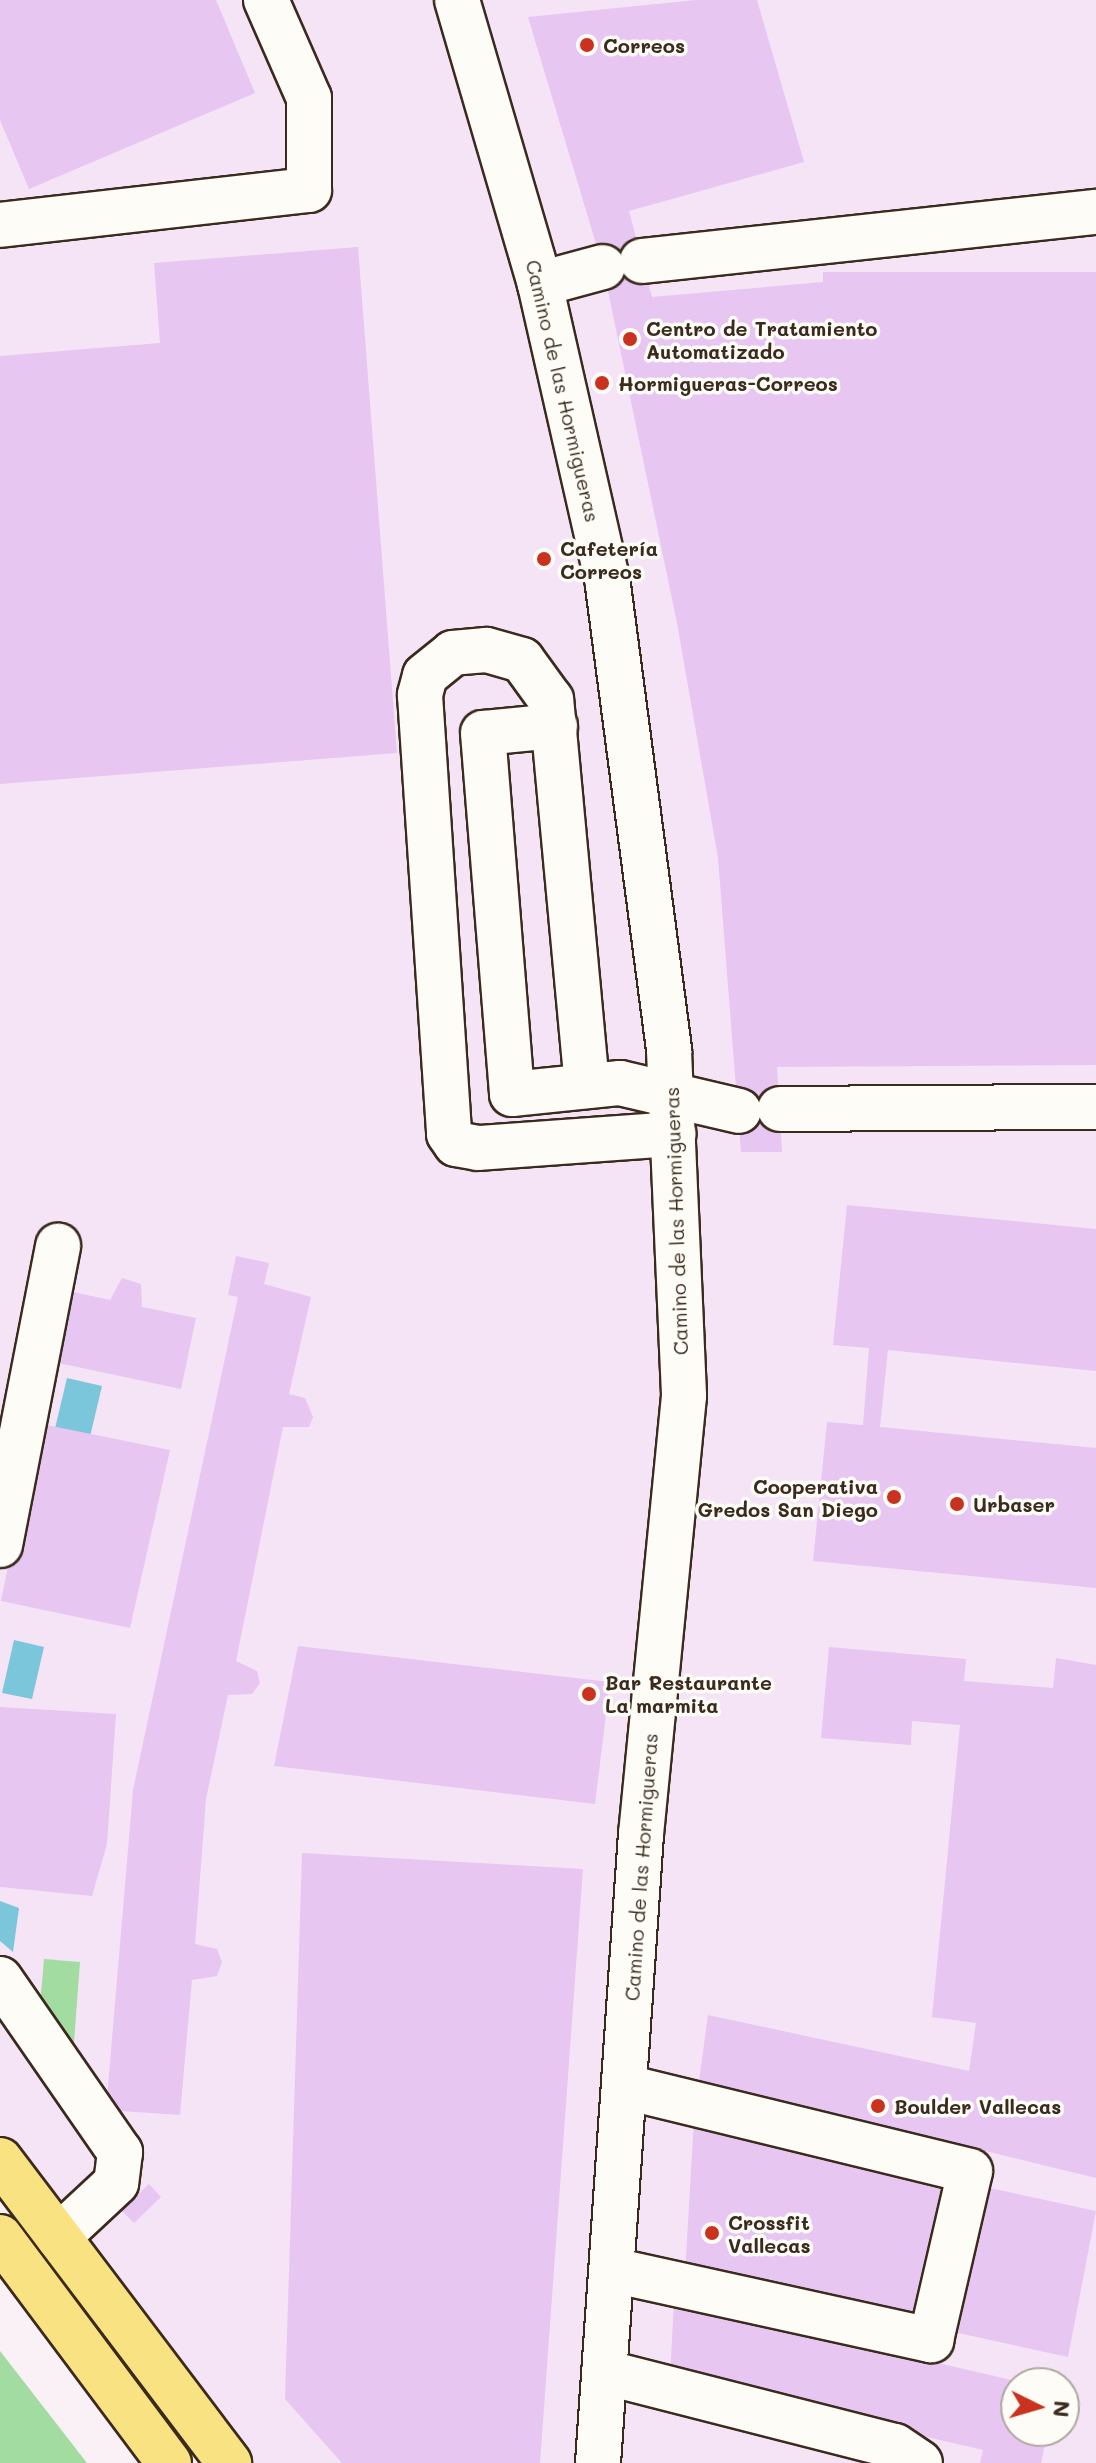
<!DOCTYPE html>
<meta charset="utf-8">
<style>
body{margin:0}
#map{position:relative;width:1096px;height:2463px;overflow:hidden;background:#f9f1f6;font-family:Mali,sans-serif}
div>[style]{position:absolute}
.built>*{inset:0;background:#f4e4f5}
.green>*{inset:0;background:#a2dca1}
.water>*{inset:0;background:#7bc6da}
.building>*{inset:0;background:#e8c6f2}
.roads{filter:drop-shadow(2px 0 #3b2a1e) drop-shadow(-2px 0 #3b2a1e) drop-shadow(0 2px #3b2a1e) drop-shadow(0 -2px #3b2a1e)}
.minor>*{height:44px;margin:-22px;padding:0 22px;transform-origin:22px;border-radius:22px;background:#fdfcf7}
.major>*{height:44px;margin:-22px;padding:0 22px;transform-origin:22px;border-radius:22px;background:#f8e281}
.dots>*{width:22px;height:22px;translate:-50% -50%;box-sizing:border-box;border:4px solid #fdfcf7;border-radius:50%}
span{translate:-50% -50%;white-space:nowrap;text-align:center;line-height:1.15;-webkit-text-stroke:7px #fdfcf7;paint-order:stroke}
.poi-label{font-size:20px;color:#3b2a1e;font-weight:700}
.left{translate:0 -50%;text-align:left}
.right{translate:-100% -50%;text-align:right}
.street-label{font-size:20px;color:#3b2a1e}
.north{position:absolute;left:1000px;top:2367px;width:80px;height:80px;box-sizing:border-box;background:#fdfcf7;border:2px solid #afa8a0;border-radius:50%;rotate:95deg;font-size:22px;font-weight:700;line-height:32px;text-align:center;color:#3b2a1e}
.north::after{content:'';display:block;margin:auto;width:28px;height:36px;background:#c8321e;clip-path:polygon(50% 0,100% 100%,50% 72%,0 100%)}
</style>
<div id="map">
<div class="built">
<i style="clip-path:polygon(evenodd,0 0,1096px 0,1096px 2463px,229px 2463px,0 2160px,0 0,1016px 2383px,1064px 2383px,1064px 2431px,1016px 2431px,1016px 2383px)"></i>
</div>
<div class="green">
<i style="clip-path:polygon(44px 1959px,80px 1962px,74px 2042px,65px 2050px,39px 2017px)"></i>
<i style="clip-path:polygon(0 2351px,87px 2463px,0 2463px)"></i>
</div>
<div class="water">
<i style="clip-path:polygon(67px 1378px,102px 1386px,88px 1445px,53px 1437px)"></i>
<i style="clip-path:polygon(14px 1640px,44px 1647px,32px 1699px,2px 1693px)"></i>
<i style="clip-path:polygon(0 1901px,19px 1908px,13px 1952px,0 1941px)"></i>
</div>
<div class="building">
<i style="clip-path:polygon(0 0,216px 0,255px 93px,29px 189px,0 120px)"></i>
<i style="clip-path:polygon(696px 0,757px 0,804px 162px,629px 211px,652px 297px,823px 282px,823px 272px,1096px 272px,1096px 1065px,777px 1067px,782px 1152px,741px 1152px,718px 858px,677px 623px,603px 267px,528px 17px)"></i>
<i style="clip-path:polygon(358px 247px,397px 753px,0 784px,0 356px,160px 343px,154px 263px)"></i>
<i style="clip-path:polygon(847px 1205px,1096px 1229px,1096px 1371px,888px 1350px,880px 1427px,1096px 1448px,1096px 1588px,813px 1561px,827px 1422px,863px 1425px,869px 1348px,833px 1345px)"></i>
<i style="clip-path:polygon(236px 1256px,269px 1263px,264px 1284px,311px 1297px,289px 1394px,305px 1398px,313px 1417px,309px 1427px,283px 1427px,236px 1661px,257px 1671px,260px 1683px,252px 1694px,228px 1695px,206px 1799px,195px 1944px,217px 1949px,222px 1962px,217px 1976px,192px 1980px,180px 2115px,106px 2110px,133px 1790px,238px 1297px,228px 1295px)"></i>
<i style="clip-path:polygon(122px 1278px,141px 1284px,142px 1307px,196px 1318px,181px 1389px,49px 1361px,64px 1290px,110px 1300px)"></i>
<i style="clip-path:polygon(37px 1423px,170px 1450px,130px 1628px,1px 1601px)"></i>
<i style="clip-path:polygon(298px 1646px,610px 1682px,595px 1804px,274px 1766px)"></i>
<i style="clip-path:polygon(829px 1647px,966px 1659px,964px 1681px,1053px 1688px,1056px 1658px,1096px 1665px,1096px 2178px,699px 2081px,708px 2015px,969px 2071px,976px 2023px,932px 2017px,960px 1725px,912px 1721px,911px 1745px,821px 1738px)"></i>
<i style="clip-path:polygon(0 1707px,116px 1714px,107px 1844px,92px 1896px,0 1887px)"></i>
<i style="clip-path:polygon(302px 1853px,583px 1869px,540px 2463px,342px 2463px,285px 2399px)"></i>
<i style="clip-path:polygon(694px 2119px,959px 2180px,926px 2328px,685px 2274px)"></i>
<i style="clip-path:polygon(149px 2184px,161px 2197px,134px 2223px,121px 2210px)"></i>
<i style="clip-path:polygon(990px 2188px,1096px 2211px,1068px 2357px,958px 2333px)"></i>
<i style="clip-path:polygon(674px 2302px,1016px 2381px,1016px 2431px,1048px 2431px,1041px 2463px,980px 2463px,983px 2450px,670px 2377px)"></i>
</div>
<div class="roads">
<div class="minor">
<i style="left:457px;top:0;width:296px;rotate:73.7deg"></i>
<i style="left:540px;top:284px;width:302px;rotate:77.2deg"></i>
<i style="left:607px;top:578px;width:477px;rotate:82.5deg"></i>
<i style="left:669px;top:1051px;width:345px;rotate:87.5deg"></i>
<i style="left:684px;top:1396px;width:440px;rotate:95.6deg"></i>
<i style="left:641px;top:1834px;width:630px;rotate:93.91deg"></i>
<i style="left:0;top:225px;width:311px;rotate:-6.5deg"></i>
<i style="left:309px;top:190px;width:92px;rotate:-90deg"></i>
<i style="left:309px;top:98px;width:107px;rotate:-113.7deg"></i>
<i style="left:642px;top:261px;width:457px;rotate:-6.2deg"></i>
<i style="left:540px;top:284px;width:65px;rotate:-15.1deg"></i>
<i style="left:555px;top:726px;width:72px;rotate:174.4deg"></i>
<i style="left:483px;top:733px;width:362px;rotate:85.4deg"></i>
<i style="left:512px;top:1094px;width:109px;rotate:-5.8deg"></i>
<i style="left:620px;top:1083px;width:122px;rotate:13.2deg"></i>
<i style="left:587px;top:1086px;width:388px;rotate:-95.3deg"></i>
<i style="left:551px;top:700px;width:49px;rotate:-125.9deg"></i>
<i style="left:522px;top:660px;width:37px;rotate:-164deg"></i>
<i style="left:486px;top:650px;width:33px;rotate:175deg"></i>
<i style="left:453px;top:653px;width:36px;rotate:141deg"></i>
<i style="left:425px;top:676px;width:20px;rotate:105deg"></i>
<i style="left:420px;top:695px;width:440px;rotate:86.2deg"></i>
<i style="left:449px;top:1134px;width:12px;rotate:55deg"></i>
<i style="left:456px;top:1144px;width:22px;rotate:10deg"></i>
<i style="left:478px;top:1148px;width:196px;rotate:-4.1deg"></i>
<i style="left:780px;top:1109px;width:316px;rotate:-0.4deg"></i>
<i style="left:0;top:1545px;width:305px;rotate:-79deg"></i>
<i style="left:0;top:1979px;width:211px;rotate:55.3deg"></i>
<i style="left:120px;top:2152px;width:31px;rotate:97deg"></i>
<i style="left:116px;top:2183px;width:79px;rotate:137deg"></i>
<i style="left:612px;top:2270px;width:327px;rotate:12.4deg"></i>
<i style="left:931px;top:2340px;width:173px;rotate:-77deg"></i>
<i style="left:970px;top:2171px;width:355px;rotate:-166.3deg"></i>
<i style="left:604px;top:2372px;width:300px;rotate:14.3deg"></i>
<i style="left:895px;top:2446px;width:30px;rotate:34deg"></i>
</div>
<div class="major">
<i style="left:0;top:2160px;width:380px;rotate:52.9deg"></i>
<i style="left:0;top:2237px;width:282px;rotate:53.2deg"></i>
</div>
</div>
<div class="dots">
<i style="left:587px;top:45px;background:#c8321e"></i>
<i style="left:630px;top:339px;background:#c8321e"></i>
<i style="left:602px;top:383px;background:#c8321e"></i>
<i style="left:544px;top:559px;background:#c8321e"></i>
<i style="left:894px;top:1497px;background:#c8321e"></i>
<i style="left:957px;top:1504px;background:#c8321e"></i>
<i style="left:589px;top:1694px;background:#c8321e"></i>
<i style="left:878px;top:2106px;background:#c8321e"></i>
<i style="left:712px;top:2233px;background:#c8321e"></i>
</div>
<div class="poi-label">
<span class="left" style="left:603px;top:45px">Correos</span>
<span class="left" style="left:646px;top:340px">Centro de Tratamiento<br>Automatizado</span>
<span class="left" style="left:618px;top:383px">Hormigueras-Correos</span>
<span class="left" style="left:560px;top:560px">Cafetería<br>Correos</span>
<span class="right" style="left:878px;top:1498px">Cooperativa<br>Gredos San Diego</span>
<span class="left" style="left:973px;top:1504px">Urbaser</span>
<span class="left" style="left:605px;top:1694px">Bar Restaurante<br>La marmita</span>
<span class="left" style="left:894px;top:2106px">Boulder Vallecas</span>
<span class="left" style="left:728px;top:2234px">Crossfit<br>Vallecas</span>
</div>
<div class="street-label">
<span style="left:563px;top:391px;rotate:77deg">Camino de las Hormigueras</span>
<span style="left:676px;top:1221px;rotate:-92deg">Camino de las Hormigueras</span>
<span style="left:641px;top:1867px;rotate:-86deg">Camino de las Hormigueras</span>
</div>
<div class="north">N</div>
</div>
